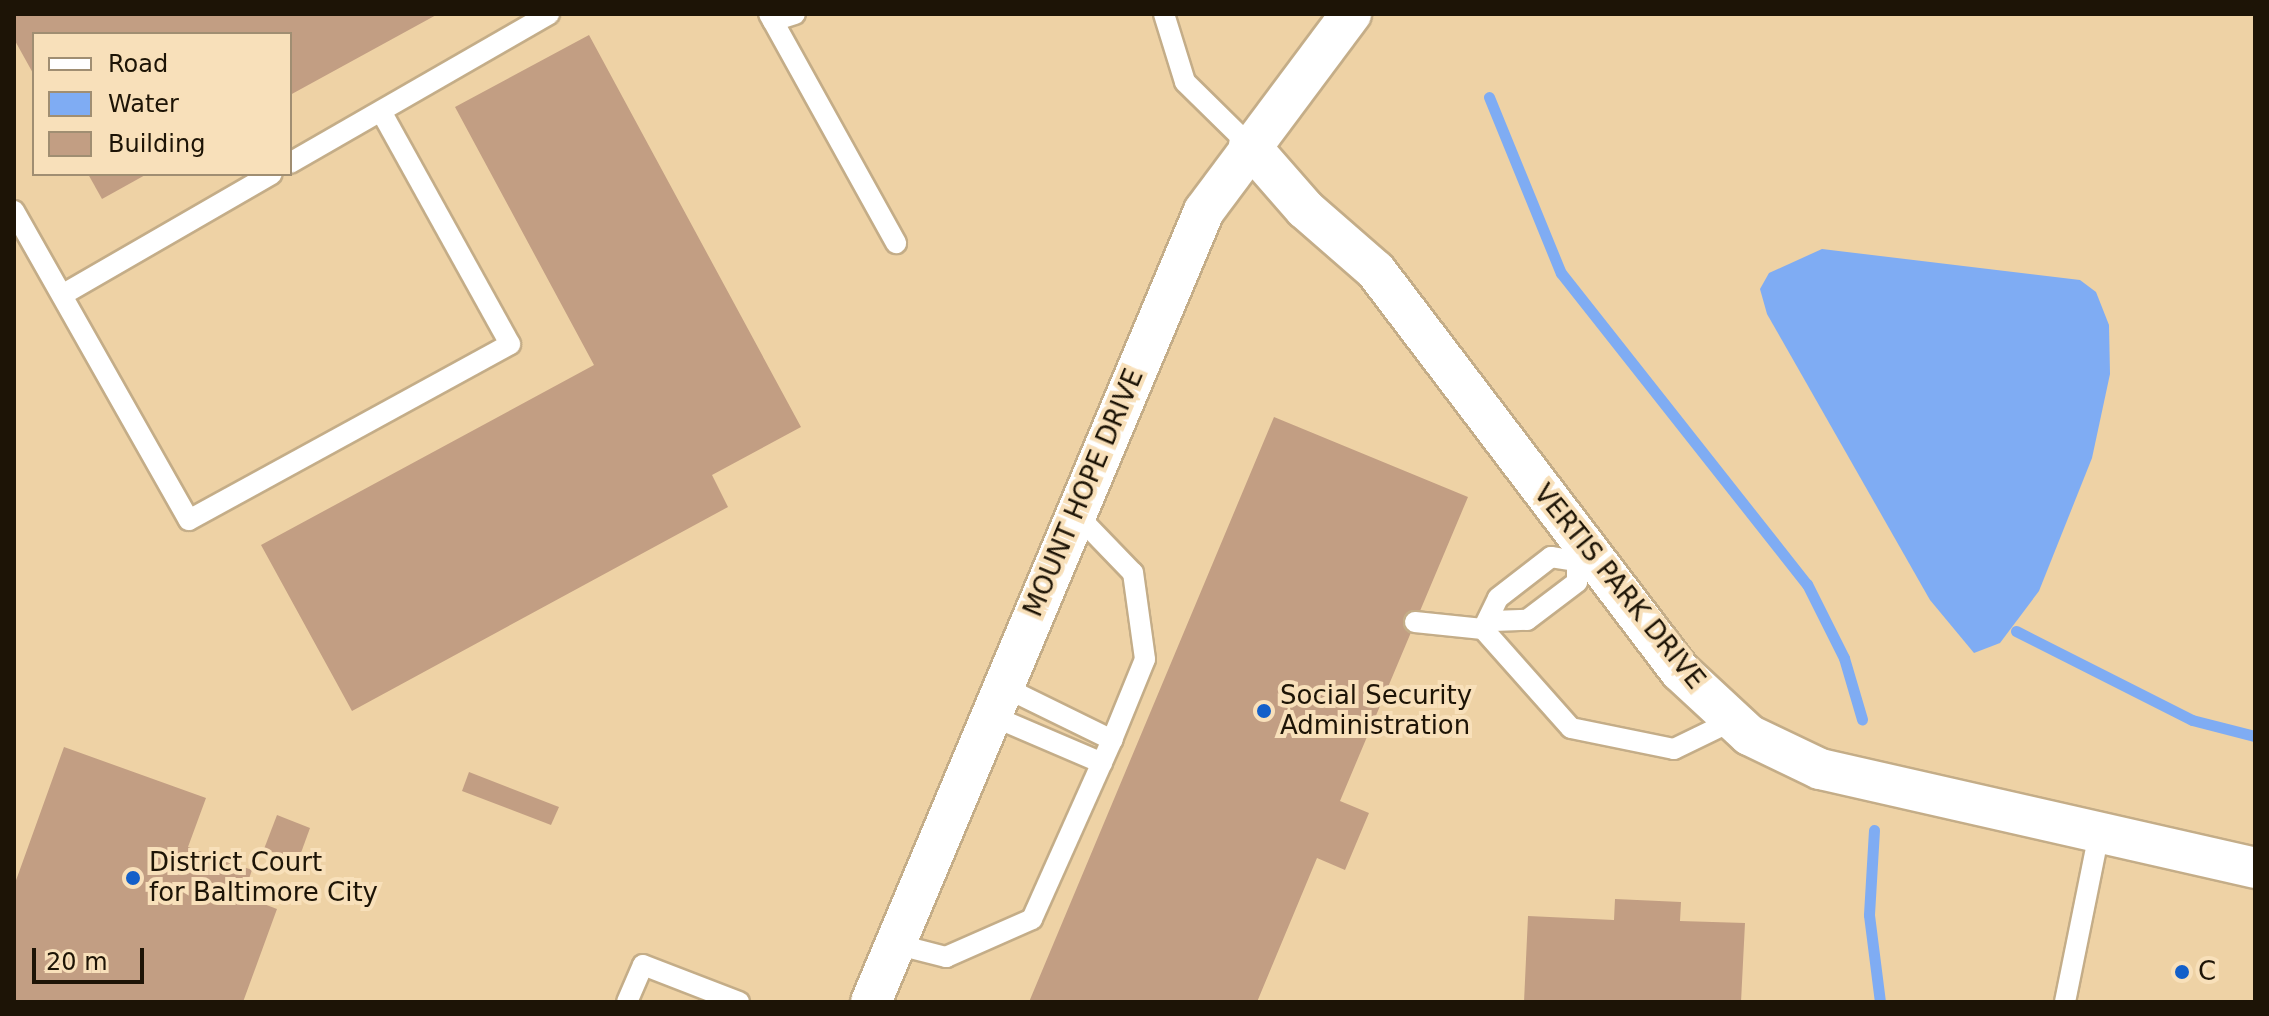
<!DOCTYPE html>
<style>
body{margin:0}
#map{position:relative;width:2269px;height:1016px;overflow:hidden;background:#f8e0ba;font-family:"DejaVu Sans",sans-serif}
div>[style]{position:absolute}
.built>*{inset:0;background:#eed2a5}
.water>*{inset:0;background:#7facf3}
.stream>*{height:11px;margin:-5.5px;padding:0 5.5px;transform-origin:5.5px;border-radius:5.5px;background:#7facf3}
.building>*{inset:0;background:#c29e83}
.roads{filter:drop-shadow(2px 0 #c4ad88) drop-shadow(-2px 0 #c4ad88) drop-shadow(0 2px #c4ad88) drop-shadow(0 -2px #c4ad88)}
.service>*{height:20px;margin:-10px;padding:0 10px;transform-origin:10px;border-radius:10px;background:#fff}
.minor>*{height:40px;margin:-20px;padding:0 20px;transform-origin:20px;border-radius:20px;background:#fff}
.dots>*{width:22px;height:22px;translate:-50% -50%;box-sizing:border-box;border:4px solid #f8e0ba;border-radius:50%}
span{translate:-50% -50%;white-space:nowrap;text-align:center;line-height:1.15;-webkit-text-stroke:8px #f8e0ba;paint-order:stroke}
.street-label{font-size:26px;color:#1d1406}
.poi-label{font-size:26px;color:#1d1406}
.left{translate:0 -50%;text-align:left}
.frame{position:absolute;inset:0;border:16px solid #1d1406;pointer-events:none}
.legend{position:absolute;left:32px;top:32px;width:260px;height:144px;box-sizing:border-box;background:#f8e0ba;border:2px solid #a08e72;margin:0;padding:10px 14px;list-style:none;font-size:24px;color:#1d1406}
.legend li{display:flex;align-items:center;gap:16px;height:40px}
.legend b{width:40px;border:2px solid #a08e72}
.scale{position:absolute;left:32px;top:948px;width:112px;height:36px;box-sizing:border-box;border:4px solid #1d1406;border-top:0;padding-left:10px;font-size:24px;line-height:28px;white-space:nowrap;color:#1d1406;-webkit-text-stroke:6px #f8e0ba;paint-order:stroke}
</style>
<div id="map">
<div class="built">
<i style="clip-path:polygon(evenodd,14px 14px,2255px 14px,2255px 1002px,14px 1002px,14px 14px,34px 34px,290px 34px,290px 174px,34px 174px,34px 34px)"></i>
</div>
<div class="water">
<i style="clip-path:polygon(1822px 249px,2080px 280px,2096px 292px,2109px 325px,2110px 374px,2092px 458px,2039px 591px,2000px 643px,1974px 653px,1930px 600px,1767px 314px,1760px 289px,1769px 273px)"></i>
</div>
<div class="stream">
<i style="left:1489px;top:97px;width:190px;rotate:67.8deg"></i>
<i style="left:1561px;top:273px;width:397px;rotate:51.7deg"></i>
<i style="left:1807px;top:584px;width:83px;rotate:63.4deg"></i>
<i style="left:1844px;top:658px;width:64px;rotate:73.6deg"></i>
<i style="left:2016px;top:631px;width:197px;rotate:26.8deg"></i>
<i style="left:2192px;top:720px;width:65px;rotate:14.3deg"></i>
<i style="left:1874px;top:830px;width:85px;rotate:93.4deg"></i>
<i style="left:1869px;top:915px;width:88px;rotate:82.8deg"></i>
</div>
<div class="building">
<i style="clip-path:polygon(14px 14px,438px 14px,290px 95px,290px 34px,34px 34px,34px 75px,14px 39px)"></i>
<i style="clip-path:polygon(589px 35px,801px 427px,712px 475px,728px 507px,352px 711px,261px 545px,594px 365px,455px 107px)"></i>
<i style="clip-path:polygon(88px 174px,147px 174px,102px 199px)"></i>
<i style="clip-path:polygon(1274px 417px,1468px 497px,1340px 801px,1369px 813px,1345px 870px,1317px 858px,1257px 1002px,1029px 1002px)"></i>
<i style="clip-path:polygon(64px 747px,206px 798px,188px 847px,252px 870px,243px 896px,277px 909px,243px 1002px,14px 1002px,14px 886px)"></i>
<i style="clip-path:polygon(469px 772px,559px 807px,551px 825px,462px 791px)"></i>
<i style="clip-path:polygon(277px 815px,310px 828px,298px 861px,264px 849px)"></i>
<i style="clip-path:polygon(1615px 899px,1681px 902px,1680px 921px,1745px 923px,1741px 1002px,1524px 1002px,1528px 916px,1614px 920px)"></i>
</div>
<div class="roads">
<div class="service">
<i style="left:769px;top:14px;width:8px;rotate:60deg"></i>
<i style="left:773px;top:21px;width:23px;rotate:-18deg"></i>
<i style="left:1164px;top:14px;width:71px;rotate:72.8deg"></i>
<i style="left:1185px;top:82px;width:90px;rotate:44.5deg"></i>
<i style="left:773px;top:21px;width:254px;rotate:61deg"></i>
<i style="left:290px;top:163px;width:299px;rotate:-29.9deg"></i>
<i style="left:14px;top:211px;width:355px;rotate:60.5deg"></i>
<i style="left:189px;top:520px;width:366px;rotate:-28.7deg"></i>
<i style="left:510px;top:344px;width:266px;rotate:-119deg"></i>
<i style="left:62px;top:295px;width:242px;rotate:-30deg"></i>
<i style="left:1493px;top:621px;width:34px;rotate:-2deg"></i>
<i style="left:1527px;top:620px;width:63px;rotate:-37.2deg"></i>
<i style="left:1577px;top:582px;width:21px;rotate:-90deg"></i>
<i style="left:1415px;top:622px;width:68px;rotate:5.9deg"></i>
<i style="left:1483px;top:629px;width:132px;rotate:48.4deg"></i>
<i style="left:1571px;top:728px;width:105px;rotate:11.5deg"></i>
<i style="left:1674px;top:749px;width:67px;rotate:-25.8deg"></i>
<i style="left:1483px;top:629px;width:34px;rotate:-64deg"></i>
<i style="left:1498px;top:598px;width:67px;rotate:-37.7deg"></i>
<i style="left:1551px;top:557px;width:26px;rotate:9deg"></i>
<i style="left:1002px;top:686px;width:123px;rotate:26.1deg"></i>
<i style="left:990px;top:715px;width:122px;rotate:23.2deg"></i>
<i style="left:895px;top:944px;width:53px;rotate:14.3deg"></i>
<i style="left:946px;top:957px;width:94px;rotate:-23.8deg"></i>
<i style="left:1032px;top:919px;width:196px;rotate:-65.9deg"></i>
<i style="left:1112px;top:740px;width:87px;rotate:-67.8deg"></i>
<i style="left:1145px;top:659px;width:87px;rotate:-97.9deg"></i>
<i style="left:1133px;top:573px;width:83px;rotate:-134deg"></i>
<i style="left:627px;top:1002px;width:40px;rotate:-66.6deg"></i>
<i style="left:643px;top:965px;width:103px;rotate:21.1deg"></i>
<i style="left:2065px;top:1002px;width:171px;rotate:-78.6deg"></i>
</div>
<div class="minor">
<i style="left:1249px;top:145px;width:85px;rotate:48.8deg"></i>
<i style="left:1305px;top:209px;width:94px;rotate:41.1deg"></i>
<i style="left:1376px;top:271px;width:502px;rotate:52.77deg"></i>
<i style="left:1680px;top:671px;width:94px;rotate:42.8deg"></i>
<i style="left:1749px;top:735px;width:79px;rotate:25.6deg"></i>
<i style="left:1820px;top:769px;width:446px;rotate:12.8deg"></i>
<i style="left:871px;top:1002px;width:858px;rotate:-67.17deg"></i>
<i style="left:1204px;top:211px;width:246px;rotate:-53.3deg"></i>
</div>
</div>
<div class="dots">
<i style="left:1264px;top:711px;background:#135fc9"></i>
<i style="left:133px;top:878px;background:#135fc9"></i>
<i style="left:2182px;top:972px;background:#135fc9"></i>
</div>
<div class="street-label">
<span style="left:1084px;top:493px;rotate:-67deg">MOUNT HOPE DRIVE</span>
<span style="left:1619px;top:587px;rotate:51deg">VERTIS PARK DRIVE</span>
</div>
<div class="poi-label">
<span class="left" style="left:1280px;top:711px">Social Security<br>Administration</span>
<span class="left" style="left:149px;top:878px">District Court<br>for Baltimore City</span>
<span class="left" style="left:2198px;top:972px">C</span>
</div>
<div class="frame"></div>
<ul class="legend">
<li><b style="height:10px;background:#fff"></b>Road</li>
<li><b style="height:22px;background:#7facf3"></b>Water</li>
<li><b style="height:22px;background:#c29e83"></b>Building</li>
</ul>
<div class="scale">20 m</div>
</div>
